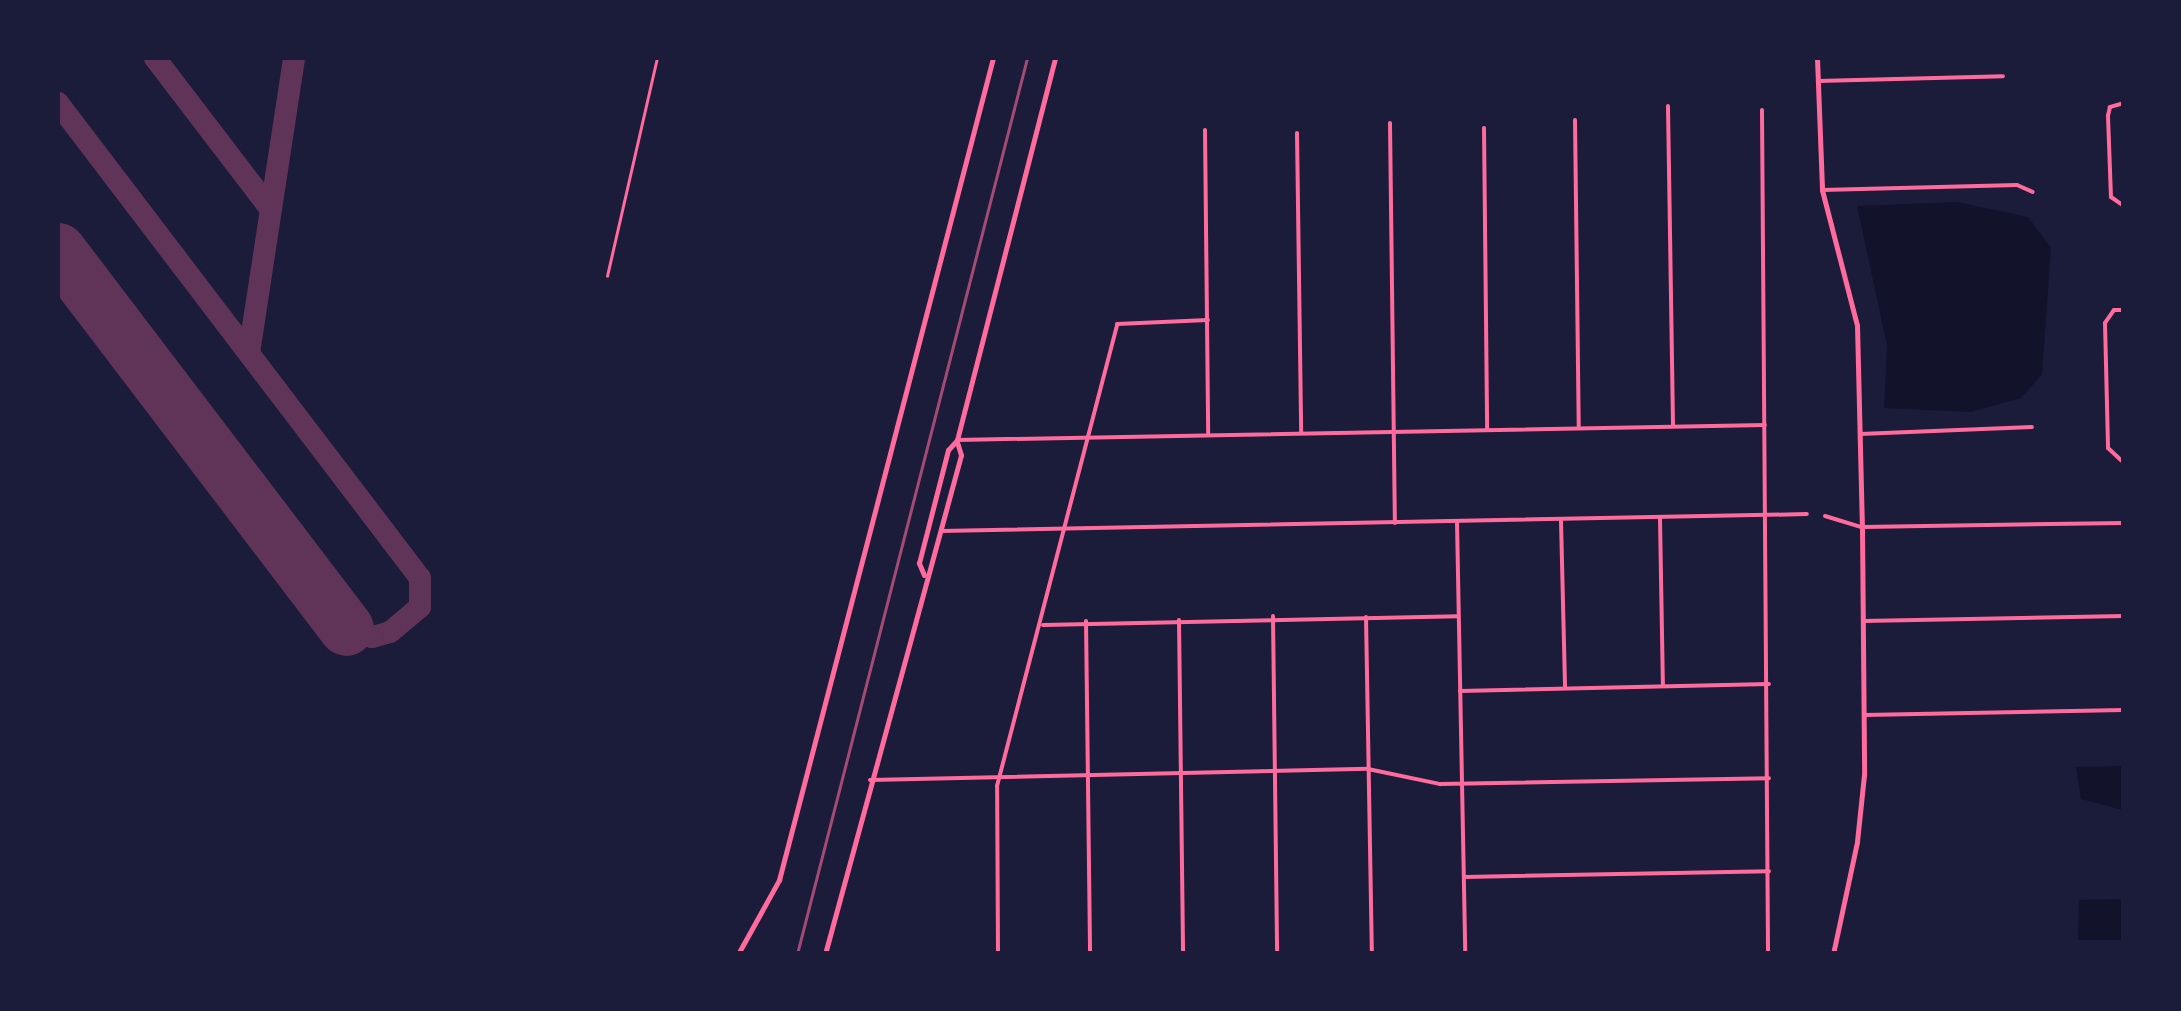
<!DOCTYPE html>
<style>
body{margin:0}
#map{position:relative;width:2181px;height:1011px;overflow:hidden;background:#1b1b3a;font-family:"Source Sans 3",sans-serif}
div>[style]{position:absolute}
.water>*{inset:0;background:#12122b}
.taxiway>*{height:22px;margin:-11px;padding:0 11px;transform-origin:11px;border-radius:11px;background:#603358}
.runway>*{height:55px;margin:-27.5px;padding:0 27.5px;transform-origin:27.5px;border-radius:27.5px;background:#603358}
.service>*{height:2.5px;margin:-1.25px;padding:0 1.25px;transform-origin:1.25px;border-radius:1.25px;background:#ff6b9d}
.minor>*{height:4px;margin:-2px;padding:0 2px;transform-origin:2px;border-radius:2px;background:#ff6b9d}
.tertiary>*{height:5px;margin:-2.5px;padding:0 2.5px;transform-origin:2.5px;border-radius:2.5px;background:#ff6b9d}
.secondary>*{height:5px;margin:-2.5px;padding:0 2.5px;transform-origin:2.5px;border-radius:2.5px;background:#ff6b9d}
.rail>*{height:2.5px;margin:-1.25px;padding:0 1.25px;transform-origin:1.25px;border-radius:1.25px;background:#a44b75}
span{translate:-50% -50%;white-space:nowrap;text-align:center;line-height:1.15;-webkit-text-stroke:10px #1b1b3a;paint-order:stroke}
.frame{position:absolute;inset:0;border:60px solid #1b1b3a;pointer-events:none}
</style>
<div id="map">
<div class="water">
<i style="clip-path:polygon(1957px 202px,2028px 217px,2051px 248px,2042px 374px,2021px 398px,1971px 412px,1884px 408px,1887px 345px,1857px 206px)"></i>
<i style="clip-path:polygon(2123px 766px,2123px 810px,2081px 799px,2076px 767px)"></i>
<i style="clip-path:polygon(2123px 899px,2123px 940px,2078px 940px,2079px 900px)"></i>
</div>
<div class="taxiway">
<i style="left:155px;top:58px;width:186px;rotate:52.6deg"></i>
<i style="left:58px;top:103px;width:597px;rotate:52.69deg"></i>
<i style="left:420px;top:578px;width:29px;rotate:90deg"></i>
<i style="left:420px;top:607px;width:39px;rotate:140deg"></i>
<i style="left:390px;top:632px;width:19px;rotate:164deg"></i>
<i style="left:372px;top:637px;width:28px;rotate:-161deg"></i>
<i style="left:249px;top:353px;width:298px;rotate:-81.3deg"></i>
</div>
<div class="runway">
<i style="left:58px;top:250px;width:475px;rotate:52.7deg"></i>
</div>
<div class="service">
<i style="left:607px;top:276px;width:224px;rotate:-77.1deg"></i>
</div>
<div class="minor">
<i style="left:1818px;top:81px;width:185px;rotate:-1.5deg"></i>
<i style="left:2124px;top:103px;width:15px;rotate:164deg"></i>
<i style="left:2110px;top:107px;width:9px;rotate:103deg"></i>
<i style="left:2108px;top:116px;width:81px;rotate:87.9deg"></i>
<i style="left:2111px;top:197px;width:16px;rotate:35deg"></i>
<i style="left:1668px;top:106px;width:320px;rotate:89.1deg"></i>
<i style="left:1762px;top:110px;width:844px;rotate:89.59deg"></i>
<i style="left:1575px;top:120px;width:306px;rotate:89.3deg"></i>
<i style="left:1390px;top:123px;width:400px;rotate:89.3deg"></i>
<i style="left:1484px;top:128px;width:300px;rotate:89.4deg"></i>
<i style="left:1205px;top:130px;width:303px;rotate:89.4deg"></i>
<i style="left:1297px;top:133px;width:299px;rotate:89.2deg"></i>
<i style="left:1822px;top:190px;width:195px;rotate:-1.5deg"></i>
<i style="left:2017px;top:185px;width:17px;rotate:24deg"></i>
<i style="left:2124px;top:310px;width:10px;rotate:180deg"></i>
<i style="left:2114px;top:310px;width:16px;rotate:125deg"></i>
<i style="left:2105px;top:323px;width:125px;rotate:88.6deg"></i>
<i style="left:2108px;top:448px;width:22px;rotate:43deg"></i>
<i style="left:1860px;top:434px;width:172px;rotate:-2.3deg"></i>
<i style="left:957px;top:440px;width:808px;rotate:-1.06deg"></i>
<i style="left:1825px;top:516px;width:39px;rotate:17deg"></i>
<i style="left:1862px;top:527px;width:262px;rotate:-0.9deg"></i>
<i style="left:1660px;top:519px;width:166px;rotate:89deg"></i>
<i style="left:1561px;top:521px;width:166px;rotate:88.6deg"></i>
<i style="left:1457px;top:522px;width:432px;rotate:88.9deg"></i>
<i style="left:941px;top:531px;width:866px;rotate:-1.12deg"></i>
<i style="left:1273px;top:616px;width:338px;rotate:89.3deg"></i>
<i style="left:1366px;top:617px;width:337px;rotate:89deg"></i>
<i style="left:1179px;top:620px;width:334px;rotate:89.3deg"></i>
<i style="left:1086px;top:621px;width:333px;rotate:89.3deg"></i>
<i style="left:1863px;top:621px;width:261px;rotate:-1.1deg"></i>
<i style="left:1043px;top:625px;width:415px;rotate:-1.2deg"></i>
<i style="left:1460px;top:691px;width:309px;rotate:-1.3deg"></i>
<i style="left:1864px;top:715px;width:260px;rotate:-1.1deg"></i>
<i style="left:870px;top:780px;width:498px;rotate:-1.3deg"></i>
<i style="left:1368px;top:769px;width:74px;rotate:11.8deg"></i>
<i style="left:1440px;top:784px;width:329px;rotate:-1deg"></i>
<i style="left:1464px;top:877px;width:305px;rotate:-1.1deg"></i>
<i style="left:998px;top:954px;width:168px;rotate:-90.3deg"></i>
<i style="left:997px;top:786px;width:477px;rotate:-75.4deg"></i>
<i style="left:1117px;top:324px;width:91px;rotate:-2.5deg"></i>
</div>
<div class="tertiary">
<i style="left:1817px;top:58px;width:132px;rotate:87.8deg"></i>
<i style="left:1822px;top:190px;width:139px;rotate:75.5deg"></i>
<i style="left:1857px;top:325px;width:202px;rotate:88.6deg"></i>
<i style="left:1862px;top:527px;width:248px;rotate:89.5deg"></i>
<i style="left:1864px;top:775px;width:67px;rotate:96deg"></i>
<i style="left:1857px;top:842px;width:115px;rotate:102.1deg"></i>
<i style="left:738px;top:954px;width:85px;rotate:-61deg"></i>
<i style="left:779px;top:880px;width:849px;rotate:-75.41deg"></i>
</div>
<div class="secondary">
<i style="left:924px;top:575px;width:13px;rotate:-113deg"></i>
<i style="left:919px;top:563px;width:117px;rotate:-75.6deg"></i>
<i style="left:948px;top:450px;width:13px;rotate:-48deg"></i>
<i style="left:957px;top:440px;width:394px;rotate:-75.6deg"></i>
<i style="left:825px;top:954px;width:517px;rotate:-74.75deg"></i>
<i style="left:961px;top:455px;width:14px;rotate:-107deg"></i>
</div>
<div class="rail">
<i style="left:797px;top:954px;width:925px;rotate:-75.6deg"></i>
</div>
<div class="frame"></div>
</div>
